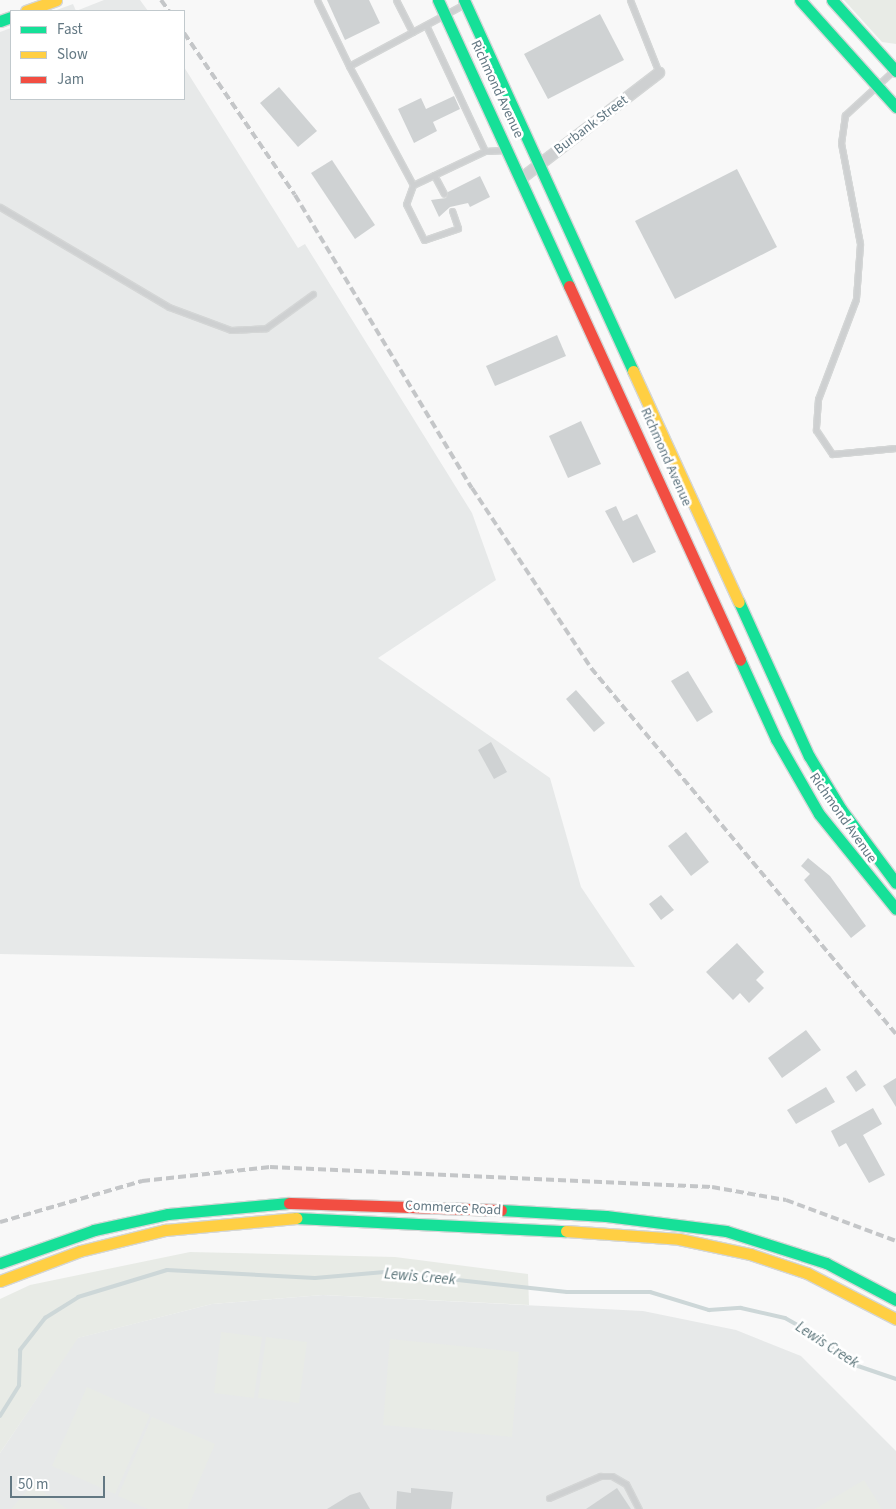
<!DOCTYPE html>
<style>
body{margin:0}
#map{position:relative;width:896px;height:1509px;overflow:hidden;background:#f8f8f8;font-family:"Source Sans 3",sans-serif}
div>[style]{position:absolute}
.built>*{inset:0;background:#e7e9e9}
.green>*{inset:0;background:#e8ebe6}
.stream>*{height:4px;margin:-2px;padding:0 2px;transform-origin:2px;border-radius:2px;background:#cdd7d8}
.building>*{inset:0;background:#cfd2d3}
.roads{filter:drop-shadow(1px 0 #d4d6d6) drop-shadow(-1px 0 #d4d6d6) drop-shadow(0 1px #d4d6d6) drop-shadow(0 -1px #d4d6d6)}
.lane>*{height:5px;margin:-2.5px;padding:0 2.5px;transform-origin:2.5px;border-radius:2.5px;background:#ced0d1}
.street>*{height:10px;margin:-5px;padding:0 5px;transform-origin:5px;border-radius:5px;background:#ced0d1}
.fast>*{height:11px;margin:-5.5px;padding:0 5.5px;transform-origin:5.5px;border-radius:5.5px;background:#16e098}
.slow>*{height:11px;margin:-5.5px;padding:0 5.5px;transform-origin:5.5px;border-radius:5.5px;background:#ffcf43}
.jam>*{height:11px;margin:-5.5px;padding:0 5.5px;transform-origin:5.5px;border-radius:5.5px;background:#f24e42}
.rail>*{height:4px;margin-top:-2px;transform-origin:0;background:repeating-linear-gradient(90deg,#c4c6c8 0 8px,transparent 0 12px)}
span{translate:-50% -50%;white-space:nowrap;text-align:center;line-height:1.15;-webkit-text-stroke:5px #fff;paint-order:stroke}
.street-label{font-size:14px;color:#637883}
.water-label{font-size:15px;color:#5e777c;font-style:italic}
.legend{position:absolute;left:10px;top:10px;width:175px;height:90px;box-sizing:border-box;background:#fff;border:1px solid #c1c9cd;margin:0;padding:6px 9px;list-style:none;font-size:15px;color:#637883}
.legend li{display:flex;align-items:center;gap:10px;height:25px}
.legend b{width:25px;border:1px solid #c1c9cd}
.scale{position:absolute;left:10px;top:1476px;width:95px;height:22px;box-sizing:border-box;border:2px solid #637883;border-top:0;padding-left:6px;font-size:15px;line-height:18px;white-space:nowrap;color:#637883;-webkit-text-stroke:4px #fff;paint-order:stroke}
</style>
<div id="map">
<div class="built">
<i style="clip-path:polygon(104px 0,140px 0,148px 11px,54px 11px,73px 4px,76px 11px)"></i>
<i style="clip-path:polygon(11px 28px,11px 99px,184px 99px,184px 67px,298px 248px,305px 244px,472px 513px,496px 580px,378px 658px,550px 778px,581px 887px,635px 967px,0 954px,0 32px)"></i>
<i style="clip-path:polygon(323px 1295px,643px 1311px,736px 1330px,801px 1356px,896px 1451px,896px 1509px,0 1509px,0 1453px,77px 1338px,212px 1304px)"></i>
</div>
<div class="green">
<i style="clip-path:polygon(844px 0,896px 0,896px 44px,882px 42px)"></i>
<i style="clip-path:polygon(190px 1252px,395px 1257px,528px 1274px,529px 1305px,323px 1295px,212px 1304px,78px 1338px,0 1453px,0 1299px,30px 1285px)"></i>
<i style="clip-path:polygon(221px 1332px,262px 1337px,254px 1398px,214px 1393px)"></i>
<i style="clip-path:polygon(266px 1337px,307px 1342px,299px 1403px,258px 1398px)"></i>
<i style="clip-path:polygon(390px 1339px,519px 1352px,512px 1437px,383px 1425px)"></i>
<i style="clip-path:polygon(87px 1387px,150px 1415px,115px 1494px,52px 1466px)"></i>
<i style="clip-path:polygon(152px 1417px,215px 1444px,187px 1509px,148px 1509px,118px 1496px)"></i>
<i style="clip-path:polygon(864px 1480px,882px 1509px,815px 1509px)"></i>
<i style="clip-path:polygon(33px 1484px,67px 1509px,11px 1509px)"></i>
</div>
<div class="stream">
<i style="left:0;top:1416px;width:36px;rotate:-58deg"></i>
<i style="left:19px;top:1385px;width:35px;rotate:-88deg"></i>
<i style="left:20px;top:1350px;width:41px;rotate:-52deg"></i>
<i style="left:45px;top:1318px;width:39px;rotate:-32deg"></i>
<i style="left:78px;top:1297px;width:93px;rotate:-16.9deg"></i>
<i style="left:167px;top:1270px;width:148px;rotate:3.1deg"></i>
<i style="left:315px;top:1278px;width:70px;rotate:-4.9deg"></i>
<i style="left:385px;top:1272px;width:183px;rotate:6.3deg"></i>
<i style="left:567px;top:1292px;width:83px"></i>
<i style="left:650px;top:1292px;width:62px;rotate:17deg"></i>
<i style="left:709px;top:1310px;width:32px;rotate:-4deg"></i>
<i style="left:741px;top:1308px;width:45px;rotate:12.8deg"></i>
<i style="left:785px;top:1318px;width:45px;rotate:29.4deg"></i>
<i style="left:824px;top:1340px;width:37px;rotate:41deg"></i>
<i style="left:852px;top:1364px;width:46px;rotate:18.8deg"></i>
</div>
<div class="building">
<i style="clip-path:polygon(327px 0,369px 0,380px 23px,345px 40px)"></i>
<i style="clip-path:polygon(600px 14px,624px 60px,548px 99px,524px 54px)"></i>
<i style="clip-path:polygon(279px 87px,317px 131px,298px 147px,260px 103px)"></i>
<i style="clip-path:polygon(454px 96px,460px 109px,433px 122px,437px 131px,414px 143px,398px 109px,421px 98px,426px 109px)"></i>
<i style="clip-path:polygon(332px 160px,375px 225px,355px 239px,311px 173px)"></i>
<i style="clip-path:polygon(737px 169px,777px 247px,675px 299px,635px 221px)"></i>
<i style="clip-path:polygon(480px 176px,490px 197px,470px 207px,468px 203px,450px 207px,439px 217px,431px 200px,446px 198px,448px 192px)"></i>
<i style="clip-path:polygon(557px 335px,566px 356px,495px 386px,486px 366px)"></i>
<i style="clip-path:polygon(581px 421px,601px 464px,568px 478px,549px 436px)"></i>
<i style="clip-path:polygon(616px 506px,623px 521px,637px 514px,656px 552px,633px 563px,605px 511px)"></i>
<i style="clip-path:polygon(688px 671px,713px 712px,697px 722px,671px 681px)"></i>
<i style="clip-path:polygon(576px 690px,605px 723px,594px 732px,566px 699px)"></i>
<i style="clip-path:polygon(491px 742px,507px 772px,494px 779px,478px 750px)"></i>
<i style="clip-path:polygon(686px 832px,709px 862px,691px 876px,668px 846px)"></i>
<i style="clip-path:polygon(808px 858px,830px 876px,866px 926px,851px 938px,804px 880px,810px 874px,801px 866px)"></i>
<i style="clip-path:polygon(661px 895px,674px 910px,661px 920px,649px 904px)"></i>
<i style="clip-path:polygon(737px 943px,764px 972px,756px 980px,764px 988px,749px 1003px,740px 993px,733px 1000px,706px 972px)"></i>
<i style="clip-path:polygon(806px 1030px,821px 1050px,782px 1078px,768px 1058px)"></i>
<i style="clip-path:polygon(856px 1070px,866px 1085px,856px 1092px,846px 1077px)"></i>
<i style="clip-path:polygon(896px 1078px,896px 1107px,883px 1086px)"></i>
<i style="clip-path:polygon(826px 1087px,835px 1102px,796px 1124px,787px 1110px)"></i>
<i style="clip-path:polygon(873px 1108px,882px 1124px,863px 1135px,885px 1175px,869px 1183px,846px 1143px,839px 1147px,831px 1131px)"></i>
<i style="clip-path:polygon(411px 1488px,453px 1492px,451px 1509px,396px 1509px,397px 1491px,411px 1493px)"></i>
<i style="clip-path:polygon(617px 1488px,631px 1509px,586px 1509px)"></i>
<i style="clip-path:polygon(360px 1492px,370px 1509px,327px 1509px,350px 1495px)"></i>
</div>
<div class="roads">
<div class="lane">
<i style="left:317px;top:0;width:73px;rotate:64.1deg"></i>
<i style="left:349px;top:66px;width:129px;rotate:-28.2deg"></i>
<i style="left:396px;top:0;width:36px;rotate:63deg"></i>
<i style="left:630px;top:0;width:79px;rotate:68.3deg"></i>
<i style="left:349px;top:66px;width:135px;rotate:61.7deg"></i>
<i style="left:413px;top:185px;width:80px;rotate:-25.3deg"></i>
<i style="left:485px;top:151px;width:139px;rotate:-115.1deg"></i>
<i style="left:894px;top:70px;width:67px;rotate:137.4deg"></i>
<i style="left:845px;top:115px;width:28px;rotate:98deg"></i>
<i style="left:841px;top:143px;width:103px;rotate:79.3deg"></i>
<i style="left:860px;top:244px;width:55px;rotate:94.2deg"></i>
<i style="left:856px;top:299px;width:107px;rotate:110.8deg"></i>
<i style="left:818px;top:399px;width:31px;rotate:94deg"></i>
<i style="left:816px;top:430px;width:29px;rotate:56deg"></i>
<i style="left:832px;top:454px;width:64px;rotate:-5.4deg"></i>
<i style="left:485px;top:151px;width:20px;rotate:-3deg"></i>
<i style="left:434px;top:175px;width:21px;rotate:62deg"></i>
<i style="left:413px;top:185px;width:20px;rotate:110deg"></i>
<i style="left:406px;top:204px;width:40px;rotate:63.4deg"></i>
<i style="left:424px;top:240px;width:36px;rotate:-19deg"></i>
<i style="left:458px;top:228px;width:18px;rotate:-109deg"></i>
<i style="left:0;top:207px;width:196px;rotate:30.6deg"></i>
<i style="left:169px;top:307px;width:66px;rotate:20.4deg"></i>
<i style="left:231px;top:330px;width:35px;rotate:-3deg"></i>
<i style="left:266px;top:328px;width:58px;rotate:-35.9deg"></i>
<i style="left:549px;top:1498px;width:56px;rotate:-23.3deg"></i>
<i style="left:600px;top:1476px;width:12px"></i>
<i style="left:612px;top:1476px;width:16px;rotate:30deg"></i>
<i style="left:626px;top:1484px;width:28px;rotate:63deg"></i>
</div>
<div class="street">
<i style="left:522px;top:178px;width:173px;rotate:-37.5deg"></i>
</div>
<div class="fast">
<i style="left:438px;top:0;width:315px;rotate:65.4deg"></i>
<i style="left:464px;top:0;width:408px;rotate:65.5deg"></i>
<i style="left:800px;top:0;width:144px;rotate:48.1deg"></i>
<i style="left:832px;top:0;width:96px;rotate:48deg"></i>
<i style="left:0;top:21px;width:12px;rotate:-20deg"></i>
<i style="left:739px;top:602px;width:169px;rotate:65.6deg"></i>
<i style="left:809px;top:756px;width:62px;rotate:58.9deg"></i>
<i style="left:841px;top:809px;width:92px;rotate:53.4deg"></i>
<i style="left:740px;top:660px;width:87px;rotate:65.5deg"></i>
<i style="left:776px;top:739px;width:86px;rotate:60.2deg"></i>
<i style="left:819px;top:814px;width:122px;rotate:51deg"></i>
<i style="left:501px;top:1210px;width:105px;rotate:3.3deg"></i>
<i style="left:606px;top:1216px;width:121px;rotate:7.1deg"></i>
<i style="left:726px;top:1231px;width:105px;rotate:17.7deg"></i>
<i style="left:826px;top:1263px;width:79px;rotate:27.9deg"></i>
<i style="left:296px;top:1218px;width:270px;rotate:2.8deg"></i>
<i style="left:0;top:1263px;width:100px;rotate:-19.3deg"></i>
<i style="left:94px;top:1230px;width:76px;rotate:-12.2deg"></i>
<i style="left:168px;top:1214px;width:121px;rotate:-5.2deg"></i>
</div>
<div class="slow">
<i style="left:26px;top:11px;width:32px;rotate:-20deg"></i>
<i style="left:633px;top:371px;width:254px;rotate:65.4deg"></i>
<i style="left:566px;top:1231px;width:113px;rotate:4deg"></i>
<i style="left:679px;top:1239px;width:73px;rotate:11.9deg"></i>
<i style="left:750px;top:1254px;width:60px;rotate:18.4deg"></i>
<i style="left:807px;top:1273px;width:100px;rotate:27.3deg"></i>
<i style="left:0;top:1281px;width:85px;rotate:-20.6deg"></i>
<i style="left:80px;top:1251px;width:88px;rotate:-13.9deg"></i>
<i style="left:165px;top:1230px;width:132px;rotate:-5.2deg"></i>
</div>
<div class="jam">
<i style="left:569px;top:286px;width:411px;rotate:65.4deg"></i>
<i style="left:289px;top:1203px;width:212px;rotate:1.9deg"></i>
</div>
</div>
<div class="rail">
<i style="left:161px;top:0;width:14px;rotate:54deg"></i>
<i style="left:184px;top:33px;width:196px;rotate:55.6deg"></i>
<i style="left:295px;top:195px;width:342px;rotate:58.9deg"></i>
<i style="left:472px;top:488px;width:216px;rotate:56.5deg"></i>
<i style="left:591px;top:668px;width:476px;rotate:50.2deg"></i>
<i style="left:0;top:1222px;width:148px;rotate:-16.1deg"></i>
<i style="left:142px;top:1181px;width:129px;rotate:-6.2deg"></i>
<i style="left:270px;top:1167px;width:442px;rotate:2.6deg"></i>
<i style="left:712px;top:1187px;width:75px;rotate:10deg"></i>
<i style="left:786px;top:1200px;width:117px;rotate:20.4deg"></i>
</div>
<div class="street-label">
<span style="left:497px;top:89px;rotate:65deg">Richmond Avenue</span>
<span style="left:591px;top:125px;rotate:-37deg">Burbank Street</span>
<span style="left:666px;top:457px;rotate:66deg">Richmond Avenue</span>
<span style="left:843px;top:818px;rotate:55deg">Richmond Avenue</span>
<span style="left:453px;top:1208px;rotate:3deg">Commerce Road</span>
</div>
<div class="water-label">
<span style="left:420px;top:1277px;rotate:5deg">Lewis Creek</span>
<span style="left:827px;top:1345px;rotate:33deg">Lewis Creek</span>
</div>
<ul class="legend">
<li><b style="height:6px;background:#16e098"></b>Fast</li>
<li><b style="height:6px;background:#ffcf43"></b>Slow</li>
<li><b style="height:6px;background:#f24e42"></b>Jam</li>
</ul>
<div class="scale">50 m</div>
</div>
